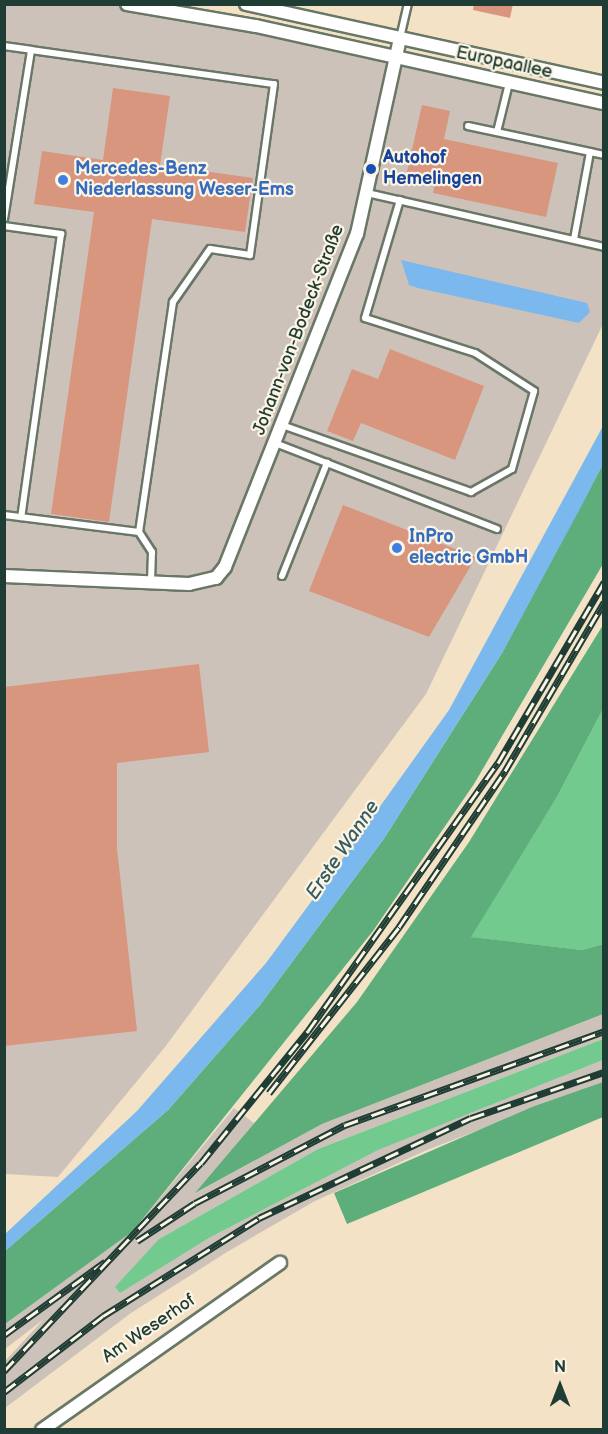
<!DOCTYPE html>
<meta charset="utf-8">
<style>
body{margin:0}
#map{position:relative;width:608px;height:1434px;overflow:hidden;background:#f3e2c5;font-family:"Balsamiq Sans",sans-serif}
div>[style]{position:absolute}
.industrial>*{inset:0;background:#cdc2b9}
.green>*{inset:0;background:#72ca8f}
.forest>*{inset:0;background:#5dae7a}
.water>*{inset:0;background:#7ab8ed}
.building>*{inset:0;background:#d7967d}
.roads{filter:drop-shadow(2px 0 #697767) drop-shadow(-2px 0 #697767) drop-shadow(0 2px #697767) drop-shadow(0 -2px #697767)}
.service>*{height:6px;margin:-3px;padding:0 3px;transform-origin:3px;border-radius:3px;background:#fff}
.minor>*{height:12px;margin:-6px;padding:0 6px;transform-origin:6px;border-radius:6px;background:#fff}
.rail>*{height:7px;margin-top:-3.5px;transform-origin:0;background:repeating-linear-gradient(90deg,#fcf5e5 0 14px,#1f3d34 0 28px);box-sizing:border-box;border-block:2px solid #1f3d34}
.dots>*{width:16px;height:16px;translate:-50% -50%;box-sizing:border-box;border:3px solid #fcf5e5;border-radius:50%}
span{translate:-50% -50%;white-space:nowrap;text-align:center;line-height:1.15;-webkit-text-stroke:4.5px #fcf5e5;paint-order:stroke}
.street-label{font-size:18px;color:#1f3d34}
.transit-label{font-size:18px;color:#164399;font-weight:700}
.left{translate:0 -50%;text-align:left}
.shop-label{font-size:18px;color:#366cbe;font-weight:700}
.water-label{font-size:20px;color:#365c62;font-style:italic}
.frame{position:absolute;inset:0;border:6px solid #1f3d34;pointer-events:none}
.north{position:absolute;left:530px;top:1356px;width:60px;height:60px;-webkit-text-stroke:4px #fcf5e5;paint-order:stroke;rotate:0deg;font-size:16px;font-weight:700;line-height:24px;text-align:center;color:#1f3d34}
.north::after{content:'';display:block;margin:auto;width:21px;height:27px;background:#1f3d34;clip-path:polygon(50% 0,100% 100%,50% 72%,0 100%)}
</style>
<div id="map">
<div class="industrial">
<i style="clip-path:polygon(144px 4px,603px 100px,603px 324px,426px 694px,165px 1047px,58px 1177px,5px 1174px,5px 5px)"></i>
<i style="clip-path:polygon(603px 1014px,603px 1039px,318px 1149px,159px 1239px,119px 1293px,209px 1238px,377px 1150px,603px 1060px,603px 1082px,427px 1150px,315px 1201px,227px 1252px,131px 1313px,5px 1408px,5px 1361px,44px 1319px,5px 1349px,5px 1324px,133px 1231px,234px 1108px,254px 1123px,197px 1192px,322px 1124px)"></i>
</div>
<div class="green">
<i style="clip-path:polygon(603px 709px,603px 944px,582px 950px,470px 937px,557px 797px)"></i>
<i style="clip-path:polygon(603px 1039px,603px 1060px,378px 1150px,209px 1238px,120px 1293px,115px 1287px,159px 1239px,318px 1149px)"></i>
</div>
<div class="forest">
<i style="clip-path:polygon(603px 464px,603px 564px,474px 784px,373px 931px,133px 1231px,5px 1324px,5px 1251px,168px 1110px,260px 1005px,383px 840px,502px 653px)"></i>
<i style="clip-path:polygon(603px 625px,603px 709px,557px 797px,471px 937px,582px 950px,603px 944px,603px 1014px,322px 1124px,195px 1193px,357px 1002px,469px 842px)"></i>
<i style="clip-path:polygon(603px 1082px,603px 1117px,347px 1224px,334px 1193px,532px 1107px)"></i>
</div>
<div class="water">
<i style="clip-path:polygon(401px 260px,587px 303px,590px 312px,579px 323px,418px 288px,409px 285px)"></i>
<i style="clip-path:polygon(603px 426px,603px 464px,582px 505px,502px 653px,383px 840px,260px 1005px,168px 1110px,5px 1251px,5px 1234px,137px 1111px,266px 963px,336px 868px,449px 710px)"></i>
</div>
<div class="building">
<i style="clip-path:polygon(474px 4px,513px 4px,510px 18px,473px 10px)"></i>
<i style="clip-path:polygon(113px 88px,170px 96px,160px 165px,253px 178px,245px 232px,152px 219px,109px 522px,51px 514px,94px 212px,34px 204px,42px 151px,103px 160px)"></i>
<i style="clip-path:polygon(422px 105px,450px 111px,444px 139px,558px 163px,546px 217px,433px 193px,436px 179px,407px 172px)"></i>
<i style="clip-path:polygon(390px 349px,484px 386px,455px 460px,361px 423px,353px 441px,327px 431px,352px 369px,378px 379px)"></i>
<i style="clip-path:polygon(343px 505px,476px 557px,429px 637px,309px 591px)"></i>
<i style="clip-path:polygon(199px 664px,209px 752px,117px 763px,117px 848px,137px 1031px,4px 1046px,4px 687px)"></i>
</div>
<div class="roads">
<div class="service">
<i style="left:400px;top:38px;width:35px;rotate:-77deg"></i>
<i style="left:4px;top:46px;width:27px;rotate:8deg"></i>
<i style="left:468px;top:126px;width:125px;rotate:12deg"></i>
<i style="left:590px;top:152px;width:88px;rotate:100.4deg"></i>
<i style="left:497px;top:132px;width:50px;rotate:-76.2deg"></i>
<i style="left:590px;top:152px;width:14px;rotate:12deg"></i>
<i style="left:367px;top:193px;width:243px;rotate:12.8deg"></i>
<i style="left:4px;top:219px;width:171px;rotate:-80.9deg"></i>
<i style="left:31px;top:50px;width:245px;rotate:8deg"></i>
<i style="left:274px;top:84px;width:173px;rotate:98deg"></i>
<i style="left:250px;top:255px;width:40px;rotate:-171.5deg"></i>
<i style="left:210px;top:249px;width:65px;rotate:124.9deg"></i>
<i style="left:173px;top:302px;width:232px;rotate:98.4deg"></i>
<i style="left:4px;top:226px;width:58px;rotate:8deg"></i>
<i style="left:61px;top:234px;width:286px;rotate:98deg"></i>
<i style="left:282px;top:425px;width:201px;rotate:19.5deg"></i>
<i style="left:471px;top:492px;width:47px;rotate:-29.3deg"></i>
<i style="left:512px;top:469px;width:81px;rotate:-74.2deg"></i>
<i style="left:534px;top:391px;width:70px;rotate:-147.2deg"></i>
<i style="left:475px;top:353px;width:115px;rotate:-162.3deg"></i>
<i style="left:365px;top:318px;width:123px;rotate:-73.5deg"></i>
<i style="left:275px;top:443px;width:238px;rotate:21.2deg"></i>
<i style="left:4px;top:515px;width:136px;rotate:7.2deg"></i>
<i style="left:139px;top:532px;width:24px;rotate:57deg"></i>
<i style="left:152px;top:552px;width:30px;rotate:92deg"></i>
<i style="left:282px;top:576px;width:122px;rotate:-68.3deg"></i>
</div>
<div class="minor">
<i style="left:127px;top:4px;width:131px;rotate:9.7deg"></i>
<i style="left:256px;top:26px;width:356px;rotate:12.5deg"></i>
<i style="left:246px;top:4px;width:367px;rotate:12.4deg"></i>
<i style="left:4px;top:576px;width:185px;rotate:2.5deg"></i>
<i style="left:189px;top:584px;width:28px;rotate:-13deg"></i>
<i style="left:216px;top:578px;width:14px;rotate:-51deg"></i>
<i style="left:225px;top:567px;width:358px;rotate:-68.4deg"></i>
<i style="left:357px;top:234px;width:200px;rotate:-77.6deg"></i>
<i style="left:42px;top:1430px;width:291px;rotate:-35.1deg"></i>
</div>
</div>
<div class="rail">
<i style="left:269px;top:1093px;width:211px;rotate:-51.9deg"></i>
<i style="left:399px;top:927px;width:189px;rotate:-55.8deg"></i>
<i style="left:505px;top:771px;width:196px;rotate:-59.6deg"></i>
<i style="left:137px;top:1241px;width:69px;rotate:-33.2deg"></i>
<i style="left:195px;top:1203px;width:169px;rotate:-27.5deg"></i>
<i style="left:345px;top:1125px;width:276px;rotate:-19.9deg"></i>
<i style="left:4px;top:1335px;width:125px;rotate:-35.9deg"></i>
<i style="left:4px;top:1371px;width:286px;rotate:-46.6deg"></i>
<i style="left:201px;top:1163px;width:170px;rotate:-51deg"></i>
<i style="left:308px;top:1031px;width:329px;rotate:-54.7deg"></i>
<i style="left:498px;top:763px;width:210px;rotate:-59.6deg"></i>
<i style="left:4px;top:1392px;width:125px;rotate:-37.5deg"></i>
<i style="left:103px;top:1316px;width:184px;rotate:-32.1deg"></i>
<i style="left:259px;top:1218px;width:234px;rotate:-25.3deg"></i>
<i style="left:471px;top:1118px;width:141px;rotate:-19.1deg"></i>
</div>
<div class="dots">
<i style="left:371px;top:169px;background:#1a4fb4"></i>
<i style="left:63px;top:180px;background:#3f7fe0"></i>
<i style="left:397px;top:548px;background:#3f7fe0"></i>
</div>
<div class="street-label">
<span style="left:504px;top:63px;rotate:12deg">Europaallee</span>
<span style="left:299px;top:330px;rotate:-69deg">Johann-von-Bodeck-Straße</span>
<span style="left:149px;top:1329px;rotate:-34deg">Am Weserhof</span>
</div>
<div class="transit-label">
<span class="left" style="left:383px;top:169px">Autohof<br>Hemelingen</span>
</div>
<div class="shop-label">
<span class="left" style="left:75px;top:180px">Mercedes-Benz<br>Niederlassung Weser-Ems</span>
<span class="left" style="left:409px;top:548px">InPro<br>electric GmbH</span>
</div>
<div class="water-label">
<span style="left:343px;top:850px;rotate:-56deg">Erste Wanne</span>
</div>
<div class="frame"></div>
<div class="north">N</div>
</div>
